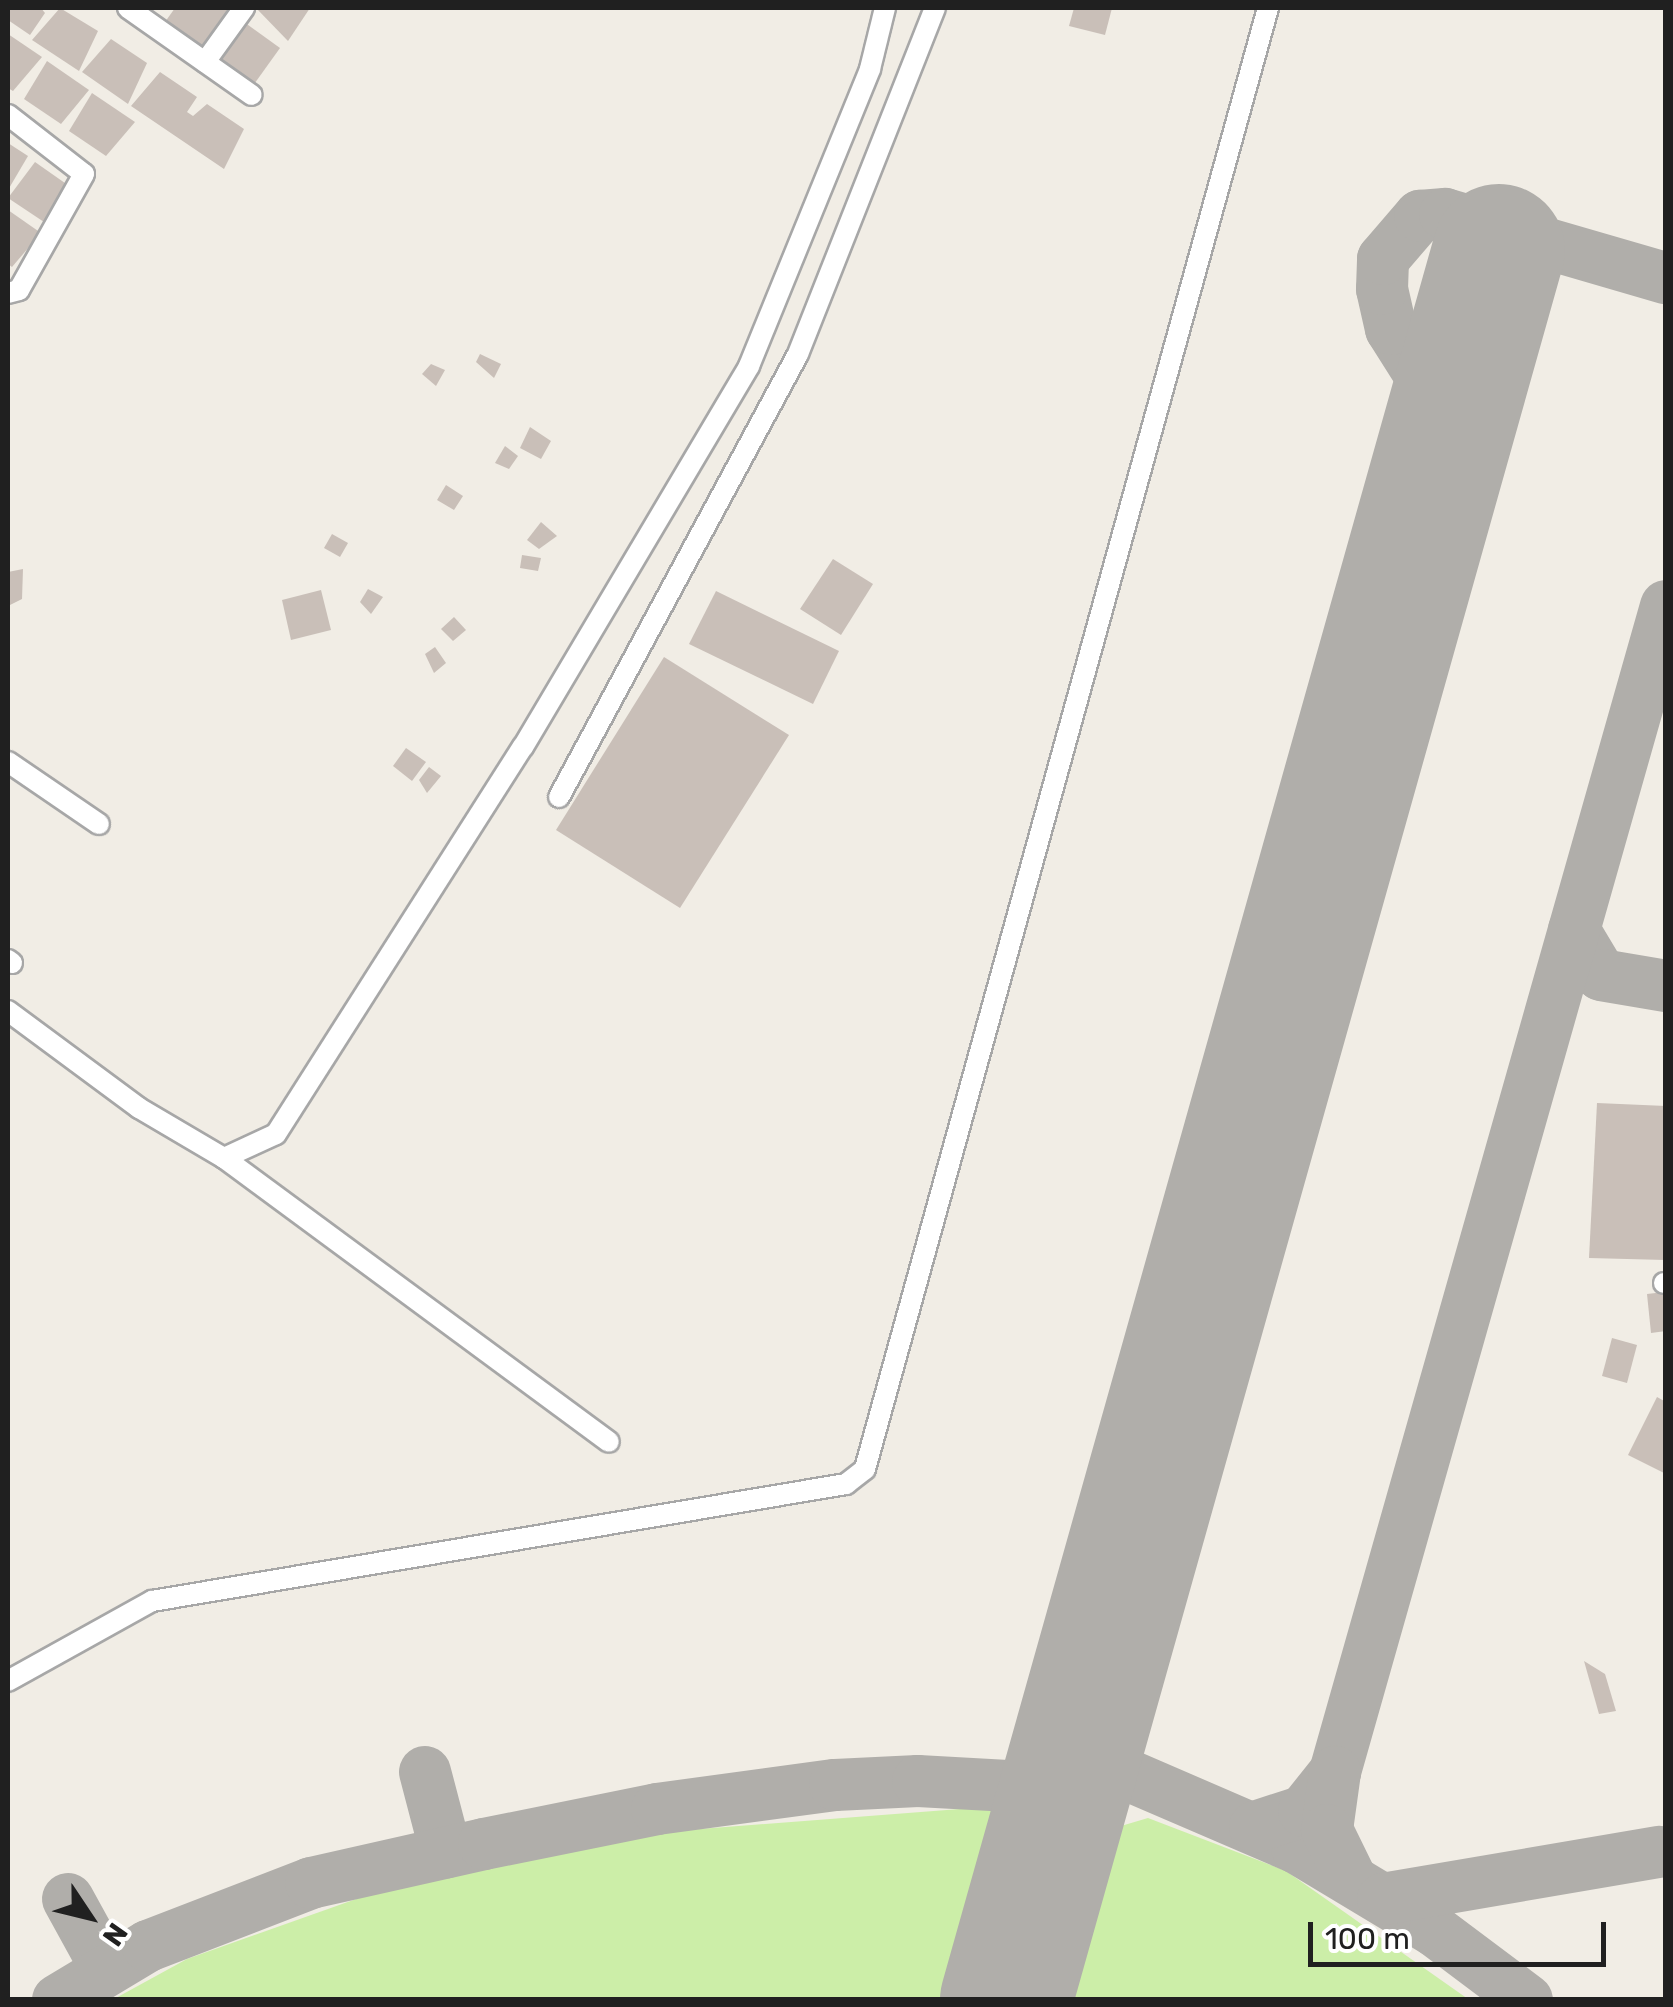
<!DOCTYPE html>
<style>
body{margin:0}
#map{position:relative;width:1673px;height:2007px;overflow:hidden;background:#f1ede5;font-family:Rubik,sans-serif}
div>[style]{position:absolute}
.grass>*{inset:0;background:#cceea8}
.taxiway>*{height:52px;margin:-26px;padding:0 26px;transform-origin:26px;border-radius:26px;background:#b0aeaa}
.runway>*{height:132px;margin:-66px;padding:0 66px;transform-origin:66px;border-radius:66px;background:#b0aeaa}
.building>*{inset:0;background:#c9bfb8}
.roads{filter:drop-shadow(2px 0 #a7a7a7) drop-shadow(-2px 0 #a7a7a7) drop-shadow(0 2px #a7a7a7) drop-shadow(0 -2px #a7a7a7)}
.minor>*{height:20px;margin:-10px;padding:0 10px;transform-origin:10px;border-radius:10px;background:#fff}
span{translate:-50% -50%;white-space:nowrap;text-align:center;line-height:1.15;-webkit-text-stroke:8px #fff;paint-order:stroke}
.frame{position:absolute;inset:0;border:10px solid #202020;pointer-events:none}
.north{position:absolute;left:40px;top:1867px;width:100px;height:100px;-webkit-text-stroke:8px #fff;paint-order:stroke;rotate:125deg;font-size:28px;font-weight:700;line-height:40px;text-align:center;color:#202020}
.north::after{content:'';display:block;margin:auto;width:35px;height:45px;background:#202020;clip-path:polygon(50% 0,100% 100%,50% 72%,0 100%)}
.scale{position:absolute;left:1308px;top:1922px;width:298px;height:45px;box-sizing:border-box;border:5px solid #202020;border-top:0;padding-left:12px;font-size:30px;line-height:35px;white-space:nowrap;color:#202020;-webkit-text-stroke:8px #fff;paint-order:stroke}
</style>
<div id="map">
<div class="grass">
<i style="clip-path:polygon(1023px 1804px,965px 1999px,114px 1999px,187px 1959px,359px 1898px,571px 1839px)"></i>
<i style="clip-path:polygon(1148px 1818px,1286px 1871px,1468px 1999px,1044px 1999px,1094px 1834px)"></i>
</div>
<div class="taxiway">
<i style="left:1429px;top:389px;width:71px;rotate:-122.3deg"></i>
<i style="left:1391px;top:329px;width:41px;rotate:-102.7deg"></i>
<i style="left:1382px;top:289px;width:30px;rotate:-88deg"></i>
<i style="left:1383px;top:259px;width:57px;rotate:-49.3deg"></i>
<i style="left:1420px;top:216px;width:25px;rotate:-5deg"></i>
<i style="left:1445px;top:214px;width:230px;rotate:16.2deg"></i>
<i style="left:1574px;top:930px;width:52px;rotate:59deg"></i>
<i style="left:1601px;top:975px;width:66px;rotate:9.6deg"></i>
<i style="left:1105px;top:1649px;width:79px;rotate:100.2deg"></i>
<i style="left:1091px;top:1727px;width:39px;rotate:73deg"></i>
<i style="left:1102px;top:1764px;width:212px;rotate:23.3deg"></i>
<i style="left:1297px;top:1848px;width:161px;rotate:31deg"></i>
<i style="left:1435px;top:1931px;width:115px;rotate:36.9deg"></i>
<i style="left:425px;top:1772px;width:83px;rotate:75.3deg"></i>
<i style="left:1335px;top:1772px;width:1212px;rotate:-74.15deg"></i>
<i style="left:1255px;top:1827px;width:52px;rotate:-18.1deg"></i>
<i style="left:1304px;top:1811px;width:50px;rotate:-51.5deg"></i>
<i style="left:1335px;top:1772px;width:59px;rotate:97.9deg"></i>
<i style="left:1327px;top:1830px;width:55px;rotate:63.9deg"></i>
<i style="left:1052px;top:1835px;width:58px;rotate:-65.6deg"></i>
<i style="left:1076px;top:1782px;width:22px;rotate:-32deg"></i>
<i style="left:68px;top:1899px;width:81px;rotate:61.2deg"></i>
<i style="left:1383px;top:1899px;width:280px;rotate:-9.7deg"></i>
<i style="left:58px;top:2000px;width:105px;rotate:-31deg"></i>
<i style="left:148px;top:1946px;width:175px;rotate:-21.1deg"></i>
<i style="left:311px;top:1883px;width:177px;rotate:-12.7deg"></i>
<i style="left:484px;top:1844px;width:177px;rotate:-11.4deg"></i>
<i style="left:657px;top:1809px;width:180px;rotate:-7.7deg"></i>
<i style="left:835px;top:1785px;width:83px;rotate:-2.8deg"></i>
<i style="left:918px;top:1781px;width:147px;rotate:3.1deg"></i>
</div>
<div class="runway">
<i style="left:1006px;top:2000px;width:1818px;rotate:-74.27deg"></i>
</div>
<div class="building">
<i style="clip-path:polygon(8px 8px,41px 8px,45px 13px,30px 35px,8px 20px)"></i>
<i style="clip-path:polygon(60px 8px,98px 31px,79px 71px,32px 40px)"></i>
<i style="clip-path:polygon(175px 8px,223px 8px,231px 13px,202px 47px,165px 22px)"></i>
<i style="clip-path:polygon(256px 8px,310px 8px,288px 41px)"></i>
<i style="clip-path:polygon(1074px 8px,1112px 8px,1105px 35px,1069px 26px)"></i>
<i style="clip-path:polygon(244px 22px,280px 48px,252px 87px,215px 60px)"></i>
<i style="clip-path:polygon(8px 34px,42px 57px,13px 91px,8px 88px)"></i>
<i style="clip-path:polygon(111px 39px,147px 63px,128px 104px,82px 72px)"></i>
<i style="clip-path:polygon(47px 61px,89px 90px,61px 124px,24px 99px)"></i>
<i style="clip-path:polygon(160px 72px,197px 97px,187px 112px,193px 116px,207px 104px,244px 129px,224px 169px,131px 106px)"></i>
<i style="clip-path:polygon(92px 93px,135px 122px,106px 156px,69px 131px)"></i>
<i style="clip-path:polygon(8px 143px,28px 156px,8px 190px)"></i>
<i style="clip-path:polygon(35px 162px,72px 188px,50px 226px,8px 198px)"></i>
<i style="clip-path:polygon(8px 210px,41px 233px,12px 267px,8px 264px)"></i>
<i style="clip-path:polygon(480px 354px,501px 364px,494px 378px,476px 362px)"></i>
<i style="clip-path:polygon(431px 364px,445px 370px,436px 386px,422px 374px)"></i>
<i style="clip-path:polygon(530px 427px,551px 441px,541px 459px,520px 448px)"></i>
<i style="clip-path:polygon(505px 446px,518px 456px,509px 469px,495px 463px)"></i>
<i style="clip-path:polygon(446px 485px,463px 496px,454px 510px,437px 500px)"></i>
<i style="clip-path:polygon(541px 522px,557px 536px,539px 549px,527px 540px)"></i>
<i style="clip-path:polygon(332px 534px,348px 543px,340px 557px,324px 548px)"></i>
<i style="clip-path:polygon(522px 555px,541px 558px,538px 571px,520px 568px)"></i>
<i style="clip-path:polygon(833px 559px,873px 584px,841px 635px,800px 609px)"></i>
<i style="clip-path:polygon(23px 569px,22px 599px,8px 606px,8px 572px)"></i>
<i style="clip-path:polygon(368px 589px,383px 597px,371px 614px,360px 602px)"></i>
<i style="clip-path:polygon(321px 590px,331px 630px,291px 640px,282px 600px)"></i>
<i style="clip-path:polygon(716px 591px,839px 651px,813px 704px,689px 644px)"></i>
<i style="clip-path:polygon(454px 617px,466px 630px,453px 641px,441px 629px)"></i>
<i style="clip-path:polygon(435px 647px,446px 663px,434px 673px,425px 654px)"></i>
<i style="clip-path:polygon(664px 657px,789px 735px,680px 908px,556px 830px)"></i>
<i style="clip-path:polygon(406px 748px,426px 762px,412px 781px,393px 766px)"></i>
<i style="clip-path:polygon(429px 767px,441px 776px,427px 793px,419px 780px)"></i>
<i style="clip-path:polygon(1597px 1103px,1666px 1106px,1665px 1260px,1589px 1258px)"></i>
<i style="clip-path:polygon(1664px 1292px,1666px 1331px,1651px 1333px,1647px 1294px)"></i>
<i style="clip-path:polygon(1612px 1338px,1637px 1345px,1627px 1383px,1602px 1376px)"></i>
<i style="clip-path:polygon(1657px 1397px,1666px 1402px,1666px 1474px,1628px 1455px)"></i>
<i style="clip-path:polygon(1584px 1661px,1605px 1674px,1616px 1711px,1599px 1714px)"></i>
</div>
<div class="roads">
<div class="minor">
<i style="left:128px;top:8px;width:151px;rotate:35.1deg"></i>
<i style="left:205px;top:62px;width:67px;rotate:-54.2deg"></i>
<i style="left:8px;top:115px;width:96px;rotate:37.8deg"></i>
<i style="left:84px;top:174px;width:133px;rotate:119.3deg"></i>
<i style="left:19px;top:290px;width:11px;rotate:165deg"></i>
<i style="left:8px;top:762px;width:110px;rotate:34.3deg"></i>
<i style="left:559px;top:797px;width:503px;rotate:-61.65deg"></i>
<i style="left:798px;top:354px;width:372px;rotate:-68.4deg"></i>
<i style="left:8px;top:960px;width:5px;rotate:37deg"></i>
<i style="left:8px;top:1011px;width:163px;rotate:36.5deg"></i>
<i style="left:139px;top:1108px;width:99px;rotate:30.5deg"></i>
<i style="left:224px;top:1158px;width:57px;rotate:-24.8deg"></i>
<i style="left:276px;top:1134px;width:459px;rotate:-57.5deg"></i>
<i style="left:523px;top:747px;width:443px;rotate:-59.3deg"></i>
<i style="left:749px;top:366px;width:321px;rotate:-67.8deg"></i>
<i style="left:870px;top:69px;width:63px;rotate:-76.2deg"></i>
<i style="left:224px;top:1158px;width:478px;rotate:36.4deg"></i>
<i style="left:1664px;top:1283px;width:2px"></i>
<i style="left:8px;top:1681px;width:165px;rotate:-29.1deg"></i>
<i style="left:152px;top:1601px;width:704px;rotate:-9.57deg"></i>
<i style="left:846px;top:1484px;width:24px;rotate:-38deg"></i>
<i style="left:865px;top:1469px;width:1516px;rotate:-74.58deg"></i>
</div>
</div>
<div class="frame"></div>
<div class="north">N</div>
<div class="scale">100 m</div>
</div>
